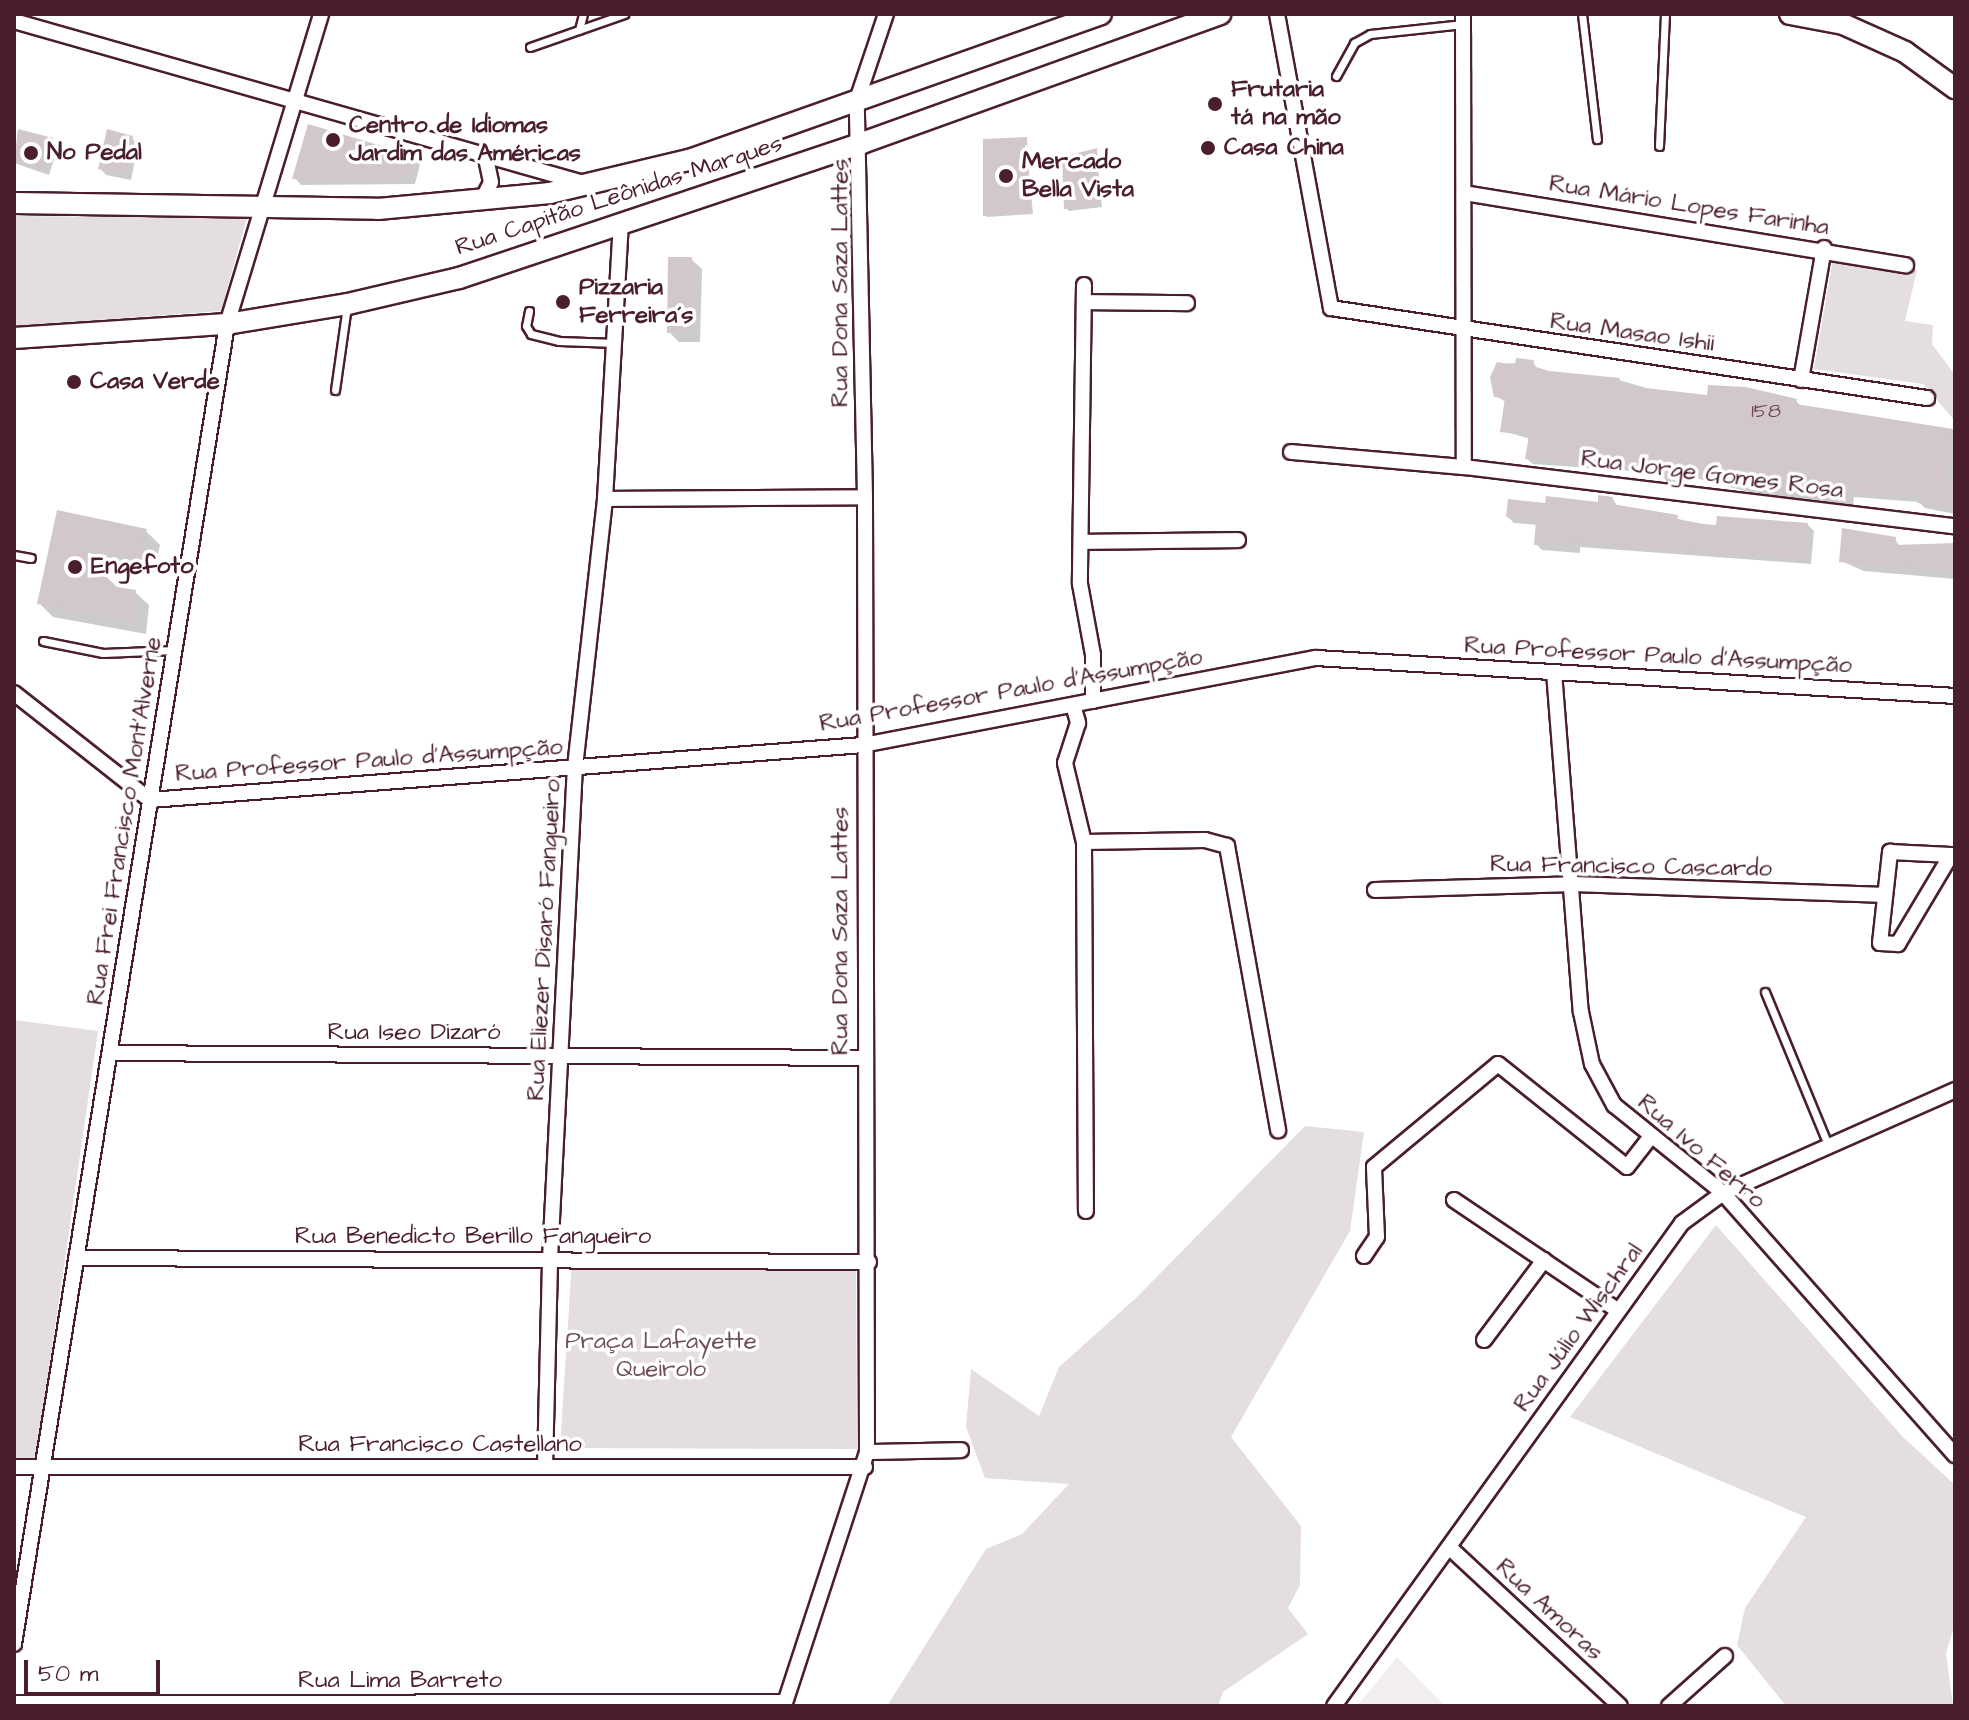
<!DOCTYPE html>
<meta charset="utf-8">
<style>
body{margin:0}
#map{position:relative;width:1969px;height:1720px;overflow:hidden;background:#fff;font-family:"Architects Daughter",sans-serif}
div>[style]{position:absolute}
.built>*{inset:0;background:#f2eeef}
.green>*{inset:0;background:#e5dee0}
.shadow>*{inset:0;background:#0003}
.building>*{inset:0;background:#d2c7cb}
.roads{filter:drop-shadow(2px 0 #4a1f2b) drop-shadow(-2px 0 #4a1f2b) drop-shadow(0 2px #4a1f2b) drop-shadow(0 -2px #4a1f2b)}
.service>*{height:7px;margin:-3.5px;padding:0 3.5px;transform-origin:3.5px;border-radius:3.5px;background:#fff}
.minor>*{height:14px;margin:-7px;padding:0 7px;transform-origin:7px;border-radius:7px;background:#fff}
.secondary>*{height:20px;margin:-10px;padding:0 10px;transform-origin:10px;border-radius:10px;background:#fff}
.dots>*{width:22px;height:22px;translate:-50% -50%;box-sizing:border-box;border:4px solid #fff;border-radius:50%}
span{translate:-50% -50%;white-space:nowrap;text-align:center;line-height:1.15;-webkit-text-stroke:7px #fff;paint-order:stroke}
.number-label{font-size:20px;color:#6c4953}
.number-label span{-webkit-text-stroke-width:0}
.poi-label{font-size:24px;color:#4a1f2b;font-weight:700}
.left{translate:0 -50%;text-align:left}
.street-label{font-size:24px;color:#4a1f2b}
.park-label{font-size:24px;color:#714f58}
.frame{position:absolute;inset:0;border:16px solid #4a1f2b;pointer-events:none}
.scale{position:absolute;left:24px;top:1660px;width:136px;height:36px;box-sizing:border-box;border:4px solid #4a1f2b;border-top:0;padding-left:10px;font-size:24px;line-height:28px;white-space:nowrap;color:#4a1f2b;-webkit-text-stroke:6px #fff;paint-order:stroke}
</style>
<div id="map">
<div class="built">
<i style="clip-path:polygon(1397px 1657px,1445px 1706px,1357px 1706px)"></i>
</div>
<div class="green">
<i style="clip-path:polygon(14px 216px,247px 218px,221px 311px,14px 326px)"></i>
<i style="clip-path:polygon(1834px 252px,1917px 270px,1905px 321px,1933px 325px,1932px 344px,1955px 375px,1955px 421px,1923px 384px,1814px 369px)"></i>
<i style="clip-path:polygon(14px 1020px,98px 1031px,36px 1459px,14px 1459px)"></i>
<i style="clip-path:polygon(1305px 1126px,1364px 1132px,1350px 1231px,1231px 1437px,1301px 1526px,1300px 1585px,1288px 1608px,1308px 1634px,1223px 1692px,1218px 1706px,887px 1706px,986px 1549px,1022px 1534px,1069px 1484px,985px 1478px,966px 1427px,971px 1369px,1039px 1416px,1059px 1367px,1137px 1297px)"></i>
<i style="clip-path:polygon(1716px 1225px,1902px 1436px,1955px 1485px,1955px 1623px,1946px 1653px,1953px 1706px,1786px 1706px,1737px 1645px,1745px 1608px,1806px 1517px,1570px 1417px)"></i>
<i style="clip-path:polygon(572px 1260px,856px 1270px,857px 1449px,560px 1448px)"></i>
</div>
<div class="shadow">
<i style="clip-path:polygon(19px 131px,58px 147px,49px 175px,14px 163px)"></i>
<i style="clip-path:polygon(132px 138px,138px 145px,131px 180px,106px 175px,100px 168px)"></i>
<i style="clip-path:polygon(1026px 139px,1033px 214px,987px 217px,985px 215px)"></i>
<i style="clip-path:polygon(1096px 150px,1102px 207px,1069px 211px,1066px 208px)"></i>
<i style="clip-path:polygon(414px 158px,420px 165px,415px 184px,301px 185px,295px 178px)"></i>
<i style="clip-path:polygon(691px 259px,702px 269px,700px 342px,679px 342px,669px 332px)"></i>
<i style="clip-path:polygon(1533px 362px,1538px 370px,1619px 380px,1670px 395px,1796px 401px,1802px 407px,1953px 431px,1955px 514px,1925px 508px,1919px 502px,1854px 497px,1853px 506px,1761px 495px,1680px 474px,1679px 485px,1667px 483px,1662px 473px,1533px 464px,1527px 459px,1530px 439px,1503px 431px,1506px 402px,1496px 396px,1498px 364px)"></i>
<i style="clip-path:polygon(1612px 498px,1618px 507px,1718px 527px,1808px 525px,1814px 531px,1811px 564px,1580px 547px,1580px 553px,1542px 550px,1536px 544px,1537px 525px,1514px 523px,1508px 517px,1547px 505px,1599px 504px)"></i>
<i style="clip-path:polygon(58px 512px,146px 531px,160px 545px,154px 572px,91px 564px,116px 589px,135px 592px,149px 605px,146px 634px,53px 617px,39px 603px)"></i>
<i style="clip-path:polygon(1895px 539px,1900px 547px,1955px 546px,1955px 579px,1864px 571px,1841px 561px)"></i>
</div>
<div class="building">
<i style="clip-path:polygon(308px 124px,415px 156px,409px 178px,292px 179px)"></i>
<i style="clip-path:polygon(18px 129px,53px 138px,43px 169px,14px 162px)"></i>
<i style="clip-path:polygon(107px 129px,133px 136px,125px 175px,98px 169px)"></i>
<i style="clip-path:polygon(1027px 137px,1031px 212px,983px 216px,983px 139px)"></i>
<i style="clip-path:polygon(1097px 148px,1100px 205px,1064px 209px,1062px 157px)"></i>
<i style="clip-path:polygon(668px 257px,692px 257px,691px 333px,667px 333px)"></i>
<i style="clip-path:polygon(1516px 358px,1534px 360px,1533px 366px,1549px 371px,1620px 378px,1619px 385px,1707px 395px,1708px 385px,1746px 387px,1797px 399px,1796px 404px,1953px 429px,1947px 474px,1947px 479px,1955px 480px,1955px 507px,1917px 503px,1918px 497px,1849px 493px,1848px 502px,1754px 490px,1675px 469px,1674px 480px,1659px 478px,1661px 469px,1525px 459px,1529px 435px,1500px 432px,1505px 398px,1494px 397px,1490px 377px,1497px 362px,1515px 365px)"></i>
<i style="clip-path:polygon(1598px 495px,1613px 497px,1612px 504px,1678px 515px,1677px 522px,1716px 525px,1717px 516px,1808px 523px,1805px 559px,1611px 547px,1611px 543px,1534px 545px,1536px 521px,1506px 517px,1508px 499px,1545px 503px,1546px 496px,1598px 502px)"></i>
<i style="clip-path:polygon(57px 510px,147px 529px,140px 559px,81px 552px,117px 587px,136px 590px,133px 621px,37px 604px)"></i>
<i style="clip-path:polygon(1842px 528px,1896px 537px,1895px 545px,1955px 543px,1955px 572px,1839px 562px)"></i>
</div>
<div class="roads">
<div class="service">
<i style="left:1582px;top:14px;width:126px;rotate:83.2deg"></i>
<i style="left:579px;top:30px;width:16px;rotate:-76deg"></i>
<i style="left:530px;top:47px;width:100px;rotate:-19.3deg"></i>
<i style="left:1336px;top:76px;width:38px;rotate:-61deg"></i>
<i style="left:1354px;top:43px;width:18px;rotate:-29deg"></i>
<i style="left:1370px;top:34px;width:94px;rotate:-6.1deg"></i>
<i style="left:1659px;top:146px;width:132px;rotate:-87.4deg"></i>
<i style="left:529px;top:311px;width:15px;rotate:101deg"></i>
<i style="left:526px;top:326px;width:9px;rotate:58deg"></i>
<i style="left:531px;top:334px;width:29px;rotate:14deg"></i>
<i style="left:559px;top:341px;width:57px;rotate:2deg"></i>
<i style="left:335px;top:390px;width:85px;rotate:-81.9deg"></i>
<i style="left:14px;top:555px;width:17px;rotate:10deg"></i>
<i style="left:43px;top:641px;width:61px;rotate:11.3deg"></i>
<i style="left:103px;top:653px;width:72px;rotate:-2.4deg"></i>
<i style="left:1765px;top:992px;width:165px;rotate:67.6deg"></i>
</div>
<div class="minor">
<i style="left:1277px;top:14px;width:299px;rotate:79.6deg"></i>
<i style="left:1331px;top:308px;width:603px;rotate:8.59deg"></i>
<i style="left:1463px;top:14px;width:453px;rotate:89.9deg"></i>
<i style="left:14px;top:21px;width:592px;rotate:15.89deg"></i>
<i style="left:1464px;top:193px;width:448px;rotate:9.3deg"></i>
<i style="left:481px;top:202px;width:22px;rotate:-63deg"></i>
<i style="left:491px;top:182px;width:25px;rotate:-102deg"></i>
<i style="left:1084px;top:285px;width:299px;rotate:90.8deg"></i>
<i style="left:1080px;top:584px;width:72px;rotate:79.6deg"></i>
<i style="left:1093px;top:655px;width:46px;rotate:90deg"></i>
<i style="left:1084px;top:302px;width:103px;rotate:0.6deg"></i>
<i style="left:1801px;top:380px;width:134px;rotate:-80.1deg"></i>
<i style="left:1291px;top:452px;width:174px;rotate:5deg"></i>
<i style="left:1464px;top:467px;width:495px;rotate:6.9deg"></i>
<i style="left:605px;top:499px;width:260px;rotate:-0.4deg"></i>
<i style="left:1081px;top:542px;width:157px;rotate:-0.7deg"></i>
<i style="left:1554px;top:672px;width:341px;rotate:85.5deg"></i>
<i style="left:1581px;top:1012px;width:53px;rotate:78.1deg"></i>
<i style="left:1592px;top:1064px;width:47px;rotate:61.8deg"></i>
<i style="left:1614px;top:1105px;width:140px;rotate:38.9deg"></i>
<i style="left:1723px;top:1193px;width:350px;rotate:48.5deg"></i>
<i style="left:14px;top:693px;width:173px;rotate:38.2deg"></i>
<i style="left:150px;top:800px;width:715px;rotate:-4.41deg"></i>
<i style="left:863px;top:745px;width:461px;rotate:-10.9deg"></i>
<i style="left:1316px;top:658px;width:640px;rotate:3.4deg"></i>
<i style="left:1073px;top:705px;width:19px;rotate:74deg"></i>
<i style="left:1078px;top:723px;width:42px;rotate:108deg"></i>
<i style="left:1065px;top:763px;width:81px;rotate:76.5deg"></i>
<i style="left:1084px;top:842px;width:369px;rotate:89.7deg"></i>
<i style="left:1084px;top:842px;width:121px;rotate:-0.9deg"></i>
<i style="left:1205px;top:840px;width:23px;rotate:15deg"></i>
<i style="left:1227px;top:846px;width:289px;rotate:79.8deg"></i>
<i style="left:1890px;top:852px;width:61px;rotate:2.8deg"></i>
<i style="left:1951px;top:855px;width:104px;rotate:120.8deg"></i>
<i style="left:1898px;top:944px;width:18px;rotate:-177deg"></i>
<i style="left:1880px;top:943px;width:92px;rotate:-83.7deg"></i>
<i style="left:1375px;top:890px;width:198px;rotate:-1.7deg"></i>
<i style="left:1573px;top:884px;width:312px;rotate:2deg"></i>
<i style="left:110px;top:1053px;width:753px;rotate:0.38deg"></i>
<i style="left:1454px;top:1200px;width:197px;rotate:34deg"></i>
<i style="left:1364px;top:1256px;width:23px;rotate:-56deg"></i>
<i style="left:1377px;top:1237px;width:70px;rotate:-92.5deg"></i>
<i style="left:1374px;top:1167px;width:161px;rotate:-39.7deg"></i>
<i style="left:1498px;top:1064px;width:165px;rotate:38.6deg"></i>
<i style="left:1627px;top:1167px;width:37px;rotate:-52deg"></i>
<i style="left:76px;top:1258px;width:793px;rotate:0.29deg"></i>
<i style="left:1484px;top:1340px;width:100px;rotate:-53.1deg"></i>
<i style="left:867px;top:1452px;width:94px;rotate:-1.2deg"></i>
<i style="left:14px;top:1467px;width:851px"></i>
<i style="left:545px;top:1467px;width:208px;rotate:-88.6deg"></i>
<i style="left:550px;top:1259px;width:493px;rotate:-87.1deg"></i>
<i style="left:575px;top:767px;width:270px;rotate:-83.6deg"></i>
<i style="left:605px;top:499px;width:275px;rotate:-86.7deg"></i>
<i style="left:1449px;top:1547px;width:233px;rotate:42.9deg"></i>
<i style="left:14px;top:1644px;width:1337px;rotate:-80.83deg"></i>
<i style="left:227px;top:324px;width:324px;rotate:-73.1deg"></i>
<i style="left:14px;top:1703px;width:771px;rotate:-0.07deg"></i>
<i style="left:784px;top:1706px;width:267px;rotate:-71.9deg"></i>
<i style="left:867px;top:1452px;width:955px;rotate:-90.12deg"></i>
<i style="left:865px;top:497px;width:397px;rotate:-91.2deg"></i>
<i style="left:857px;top:100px;width:91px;rotate:-71.4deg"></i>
<i style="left:1334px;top:1706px;width:595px;rotate:-54.23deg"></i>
<i style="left:1682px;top:1223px;width:51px;rotate:-36.2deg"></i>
<i style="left:1723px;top:1193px;width:254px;rotate:-23.9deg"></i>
<i style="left:1669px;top:1706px;width:75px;rotate:-41.8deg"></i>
</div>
<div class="secondary">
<i style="left:1790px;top:14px;width:54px;rotate:10.7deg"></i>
<i style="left:1843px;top:24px;width:68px;rotate:24.3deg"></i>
<i style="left:1905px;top:52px;width:62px;rotate:35.8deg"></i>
<i style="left:14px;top:203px;width:364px;rotate:0.9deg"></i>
<i style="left:378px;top:209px;width:173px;rotate:-5.3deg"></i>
<i style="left:550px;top:193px;width:143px;rotate:-13.4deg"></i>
<i style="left:689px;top:160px;width:437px;rotate:-19.5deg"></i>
<i style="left:14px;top:338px;width:213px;rotate:-3.8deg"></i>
<i style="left:227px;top:324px;width:123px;rotate:-9.4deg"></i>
<i style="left:348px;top:304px;width:114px;rotate:-13.2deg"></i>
<i style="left:459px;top:278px;width:425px;rotate:-18.5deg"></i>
<i style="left:862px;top:143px;width:381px;rotate:-19.8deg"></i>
</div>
</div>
<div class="dots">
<i style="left:1215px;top:104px;background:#4a1f2b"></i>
<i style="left:333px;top:140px;background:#4a1f2b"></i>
<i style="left:1208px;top:148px;background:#4a1f2b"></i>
<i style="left:31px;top:153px;background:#4a1f2b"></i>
<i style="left:1006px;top:176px;background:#4a1f2b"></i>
<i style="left:563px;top:302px;background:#4a1f2b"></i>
<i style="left:74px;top:382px;background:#4a1f2b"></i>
<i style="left:75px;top:567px;background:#4a1f2b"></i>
</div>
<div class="number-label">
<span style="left:1766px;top:411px">158</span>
</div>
<div class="poi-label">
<span class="left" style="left:1231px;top:104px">Frutaria<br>tá na mão</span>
<span class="left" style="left:349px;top:140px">Centro de Idiomas<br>Jardim das Américas</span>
<span class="left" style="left:1224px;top:148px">Casa China</span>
<span class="left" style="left:47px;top:153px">No Pedal</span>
<span class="left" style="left:1022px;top:176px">Mercado<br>Bella Vista</span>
<span class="left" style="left:579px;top:302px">Pizzaria<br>Ferreira´s</span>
<span class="left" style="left:90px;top:382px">Casa Verde</span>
<span class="left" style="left:91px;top:567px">Engefoto</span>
</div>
<div class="street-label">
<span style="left:619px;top:196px;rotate:-18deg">Rua Capitão Leônidas Marques</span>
<span style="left:1689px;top:206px;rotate:9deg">Rua Mário Lopes Farinha</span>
<span style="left:841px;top:283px;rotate:-90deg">Rua Dona Saza Lattes</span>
<span style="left:1632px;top:333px;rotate:8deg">Rua Masao Ishii</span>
<span style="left:1712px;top:475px;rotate:7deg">Rua Jorge Gomes Rosa</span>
<span style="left:1658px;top:656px;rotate:3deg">Rua Professor Paulo d'Assumpção</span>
<span style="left:1011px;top:691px;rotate:-10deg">Rua Professor Paulo d'Assumpção</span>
<span style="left:369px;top:761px;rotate:-4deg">Rua Professor Paulo d'Assumpção</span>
<span style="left:125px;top:821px;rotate:-81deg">Rua Frei Francisco Mont'Alverne</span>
<span style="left:1631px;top:867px;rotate:1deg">Rua Francisco Cascardo</span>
<span style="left:841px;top:931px;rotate:-90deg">Rua Dona Saza Lattes</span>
<span style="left:545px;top:940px;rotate:-87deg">Rua Eliezer Disaró Fangueiro</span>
<span style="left:414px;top:1033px">Rua Iseo Dizaró</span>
<span style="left:1701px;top:1152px;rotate:41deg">Rua Ivo Ferro</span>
<span style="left:473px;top:1237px">Rua Benedicto Berillo Fangueiro</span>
<span style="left:1579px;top:1328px;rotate:-54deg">Rua Júlio Wischral</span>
<span style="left:440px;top:1445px">Rua Francisco Castellano</span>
<span style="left:1549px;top:1610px;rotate:43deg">Rua Amoras</span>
<span style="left:400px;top:1681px">Rua Lima Barreto</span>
</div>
<div class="park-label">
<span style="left:661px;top:1356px">Praça Lafayette<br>Queirolo</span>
</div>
<div class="frame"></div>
<div class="scale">50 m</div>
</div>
